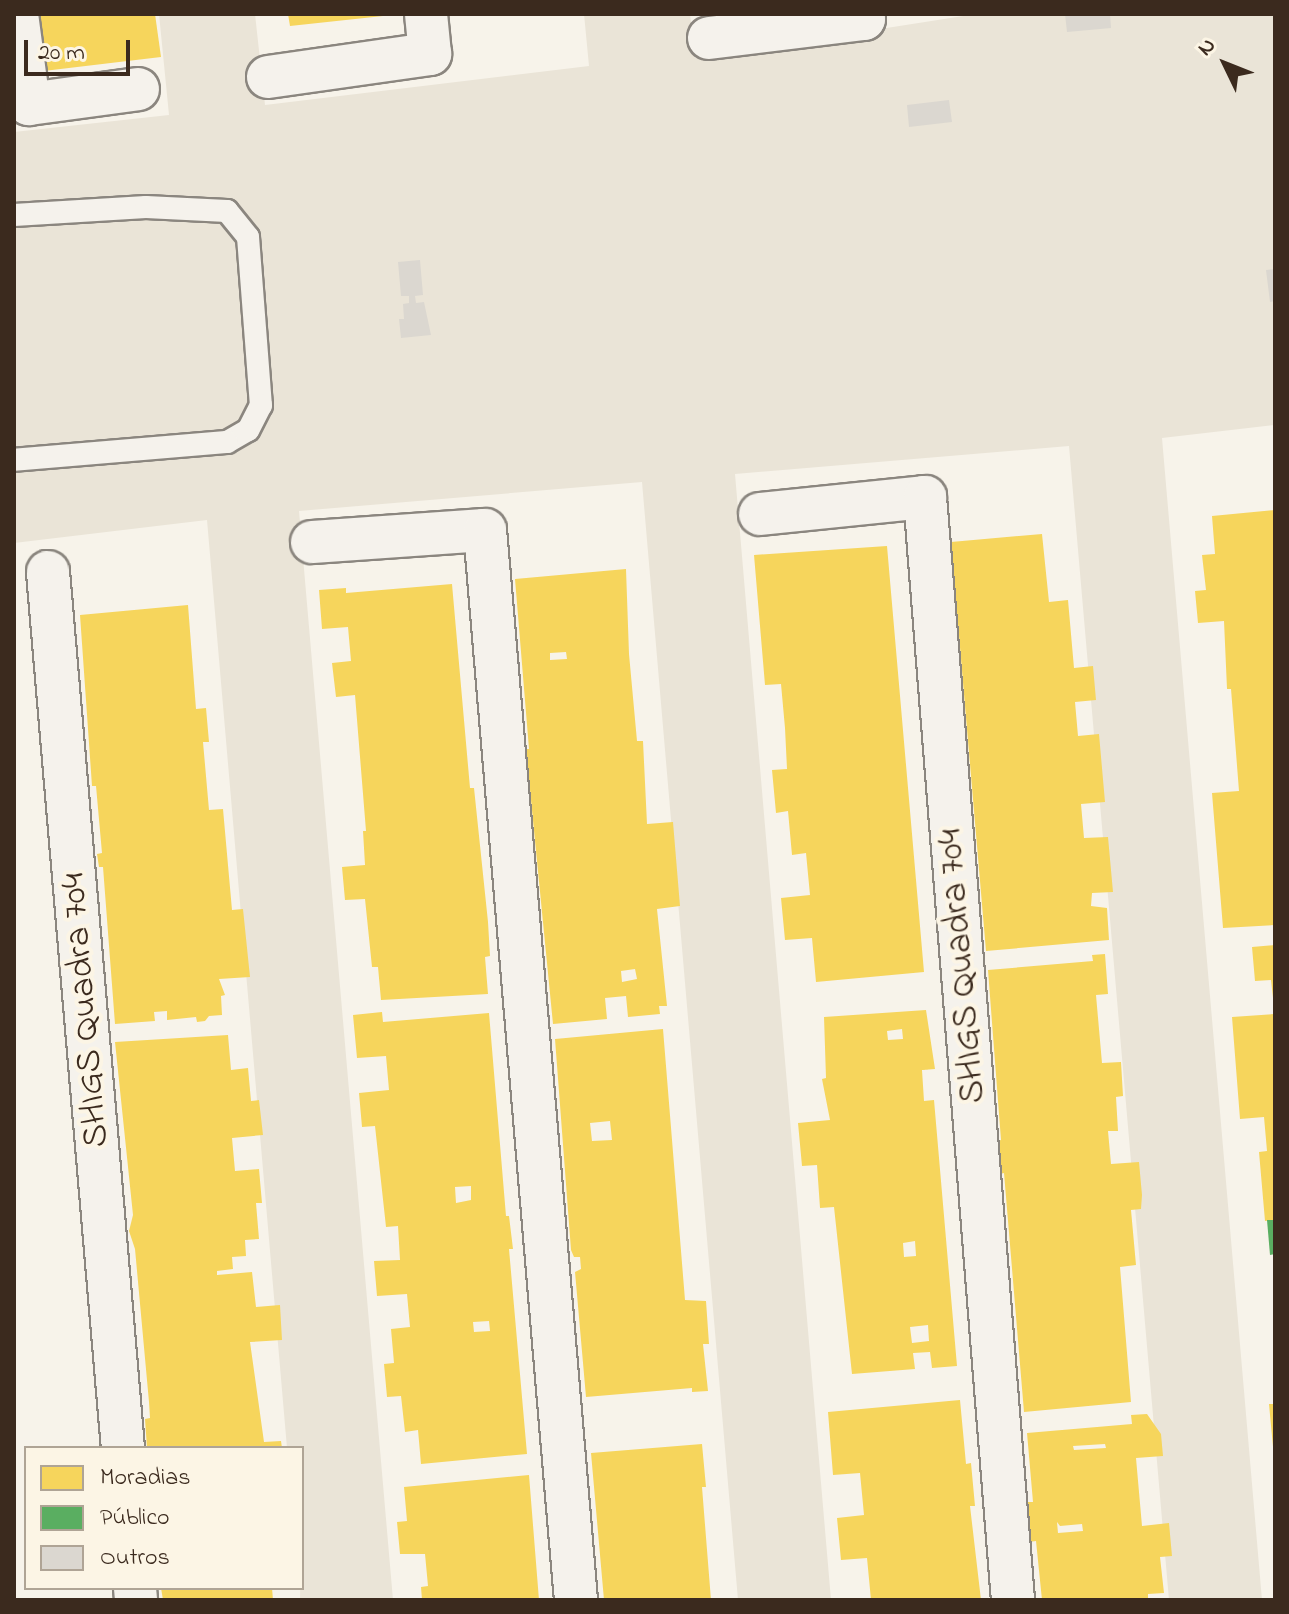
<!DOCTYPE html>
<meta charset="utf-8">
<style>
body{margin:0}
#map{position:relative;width:1289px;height:1614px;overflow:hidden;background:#f7f3ea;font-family:"Indie Flower",sans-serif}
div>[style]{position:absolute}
.green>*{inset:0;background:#eae4d7}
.homes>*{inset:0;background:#f6d55c}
.public>*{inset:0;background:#5aae61}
.building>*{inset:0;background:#dbd7d0}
.roads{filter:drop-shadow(2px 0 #8b867f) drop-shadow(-2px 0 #8b867f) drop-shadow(0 2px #8b867f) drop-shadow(0 -2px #8b867f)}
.service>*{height:22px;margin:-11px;padding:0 11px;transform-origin:11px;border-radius:11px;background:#f5f2ec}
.minor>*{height:42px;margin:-21px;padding:0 21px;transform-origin:21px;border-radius:21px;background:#f5f2ec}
span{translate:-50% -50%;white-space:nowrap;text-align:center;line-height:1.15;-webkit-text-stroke:8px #fcf5e5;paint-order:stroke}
.street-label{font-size:36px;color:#3b2a1e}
.frame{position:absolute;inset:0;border:16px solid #3b2a1e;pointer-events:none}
.legend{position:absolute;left:24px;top:1446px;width:280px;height:144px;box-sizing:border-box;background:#fcf5e5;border:2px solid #afa495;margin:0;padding:10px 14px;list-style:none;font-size:24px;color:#3b2a1e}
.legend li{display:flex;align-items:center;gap:16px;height:40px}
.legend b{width:40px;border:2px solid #afa495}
.north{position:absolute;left:1185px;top:24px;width:80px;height:80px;-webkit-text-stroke:6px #fcf5e5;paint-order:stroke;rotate:313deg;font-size:22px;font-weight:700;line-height:32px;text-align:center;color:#3b2a1e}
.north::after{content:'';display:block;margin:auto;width:28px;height:36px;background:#3b2a1e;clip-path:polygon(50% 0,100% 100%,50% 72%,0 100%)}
.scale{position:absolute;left:24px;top:40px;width:106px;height:36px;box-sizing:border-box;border:4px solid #3b2a1e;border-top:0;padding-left:10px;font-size:24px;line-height:28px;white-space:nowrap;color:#3b2a1e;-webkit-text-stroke:6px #fcf5e5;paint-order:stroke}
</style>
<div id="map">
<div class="green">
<i style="clip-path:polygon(159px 14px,255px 14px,265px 105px,589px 66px,584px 14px,690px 14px,695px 58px,976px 14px,1275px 14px,1275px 425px,1162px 438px,1262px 1600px,1169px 1600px,1069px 446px,735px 474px,831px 1600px,738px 1600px,642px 482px,299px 511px,393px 1600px,300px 1600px,302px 1448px,287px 1448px,207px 520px,14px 543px,14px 132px,169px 115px)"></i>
</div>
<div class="homes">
<i style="clip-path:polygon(14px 14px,155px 14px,161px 57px,27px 73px)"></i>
<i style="clip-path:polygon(288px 14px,383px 14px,383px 16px,290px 26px)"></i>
<i style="clip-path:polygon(1275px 510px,1275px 925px,1223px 928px,1212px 793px,1239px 791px,1231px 689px,1227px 689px,1224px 621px,1198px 623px,1195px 591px,1206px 590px,1202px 555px,1215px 554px,1212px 516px)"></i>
<i style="clip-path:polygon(1042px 534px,1049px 602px,1068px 600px,1074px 668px,1093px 666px,1096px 700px,1075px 702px,1078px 736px,1099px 734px,1105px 802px,1081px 804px,1084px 838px,1108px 837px,1113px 892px,1092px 893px,1091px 906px,1107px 908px,1109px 940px,986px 951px,951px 542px)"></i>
<i style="clip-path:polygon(887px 546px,924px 972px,816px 982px,812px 938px,785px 940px,781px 898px,810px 895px,806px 853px,792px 855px,788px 811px,776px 813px,772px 770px,787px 769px,785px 728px,781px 684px,765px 685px,754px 555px)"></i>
<i style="clip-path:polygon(evenodd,626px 569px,629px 654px,637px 741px,643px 741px,647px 824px,673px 822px,680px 906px,657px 909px,667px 1006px,659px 1006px,660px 1014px,628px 1017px,626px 996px,605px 998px,607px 1019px,553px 1024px,526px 749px,529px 749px,515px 579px,626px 569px,566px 652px,567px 659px,550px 660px,550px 653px,566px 652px,626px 569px,635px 969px,637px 979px,622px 982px,621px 971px,635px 969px)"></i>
<i style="clip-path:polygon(452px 584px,470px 788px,474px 788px,488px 922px,490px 956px,485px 957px,488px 994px,381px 1000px,378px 967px,372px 967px,365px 899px,345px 900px,342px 867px,365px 865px,363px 831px,366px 831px,355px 695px,336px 697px,332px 663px,351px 661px,348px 627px,322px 629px,319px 590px,346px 588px,346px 593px)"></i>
<i style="clip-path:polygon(188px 605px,196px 709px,206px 708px,209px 742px,203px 742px,209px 810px,223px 809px,232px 910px,243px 909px,250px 977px,219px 979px,225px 995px,221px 996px,222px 1015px,209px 1016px,205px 1021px,197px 1022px,196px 1017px,167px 1020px,167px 1011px,154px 1012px,155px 1021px,115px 1024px,103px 867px,99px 867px,97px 854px,102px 853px,96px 786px,92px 786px,80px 615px)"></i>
<i style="clip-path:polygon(1275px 945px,1275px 998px,1273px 998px,1271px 980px,1255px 981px,1252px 947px)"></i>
<i style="clip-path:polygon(1105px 954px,1108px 994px,1096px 995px,1102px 1063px,1121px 1062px,1123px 1096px,1116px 1097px,1118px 1131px,1108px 1131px,1111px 1164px,1139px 1162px,1142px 1195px,1141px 1209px,1131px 1210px,1136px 1265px,1120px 1267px,1131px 1402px,1024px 1412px,1004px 1173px,1000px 1174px,997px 1141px,1001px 1140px,988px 970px,1093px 961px,1092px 955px)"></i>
<i style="clip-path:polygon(evenodd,926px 1010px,935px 1069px,922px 1070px,924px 1101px,934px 1100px,957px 1366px,932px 1368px,930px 1352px,913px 1353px,915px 1369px,852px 1374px,834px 1207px,820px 1208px,817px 1165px,802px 1166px,798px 1123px,830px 1120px,822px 1079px,826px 1078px,824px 1017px,926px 1010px,902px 1029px,903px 1039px,888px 1040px,887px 1031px,902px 1029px,926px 1010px,915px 1241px,916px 1256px,904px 1257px,903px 1243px,915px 1241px,926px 1010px,928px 1325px,929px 1341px,912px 1343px,910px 1327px,928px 1325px)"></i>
<i style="clip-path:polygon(evenodd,382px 1012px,383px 1022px,489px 1013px,506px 1216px,509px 1216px,513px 1249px,509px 1249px,527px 1454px,421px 1464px,418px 1430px,405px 1432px,401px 1396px,387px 1397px,384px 1364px,394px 1363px,391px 1329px,410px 1327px,407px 1294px,377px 1296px,374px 1261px,400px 1260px,398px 1226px,386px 1227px,375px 1126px,362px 1127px,359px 1093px,389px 1090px,386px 1056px,357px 1058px,353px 1015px,382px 1012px,471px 1186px,471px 1200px,456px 1203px,455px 1187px,471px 1186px,382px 1012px,489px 1321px,490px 1331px,474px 1332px,473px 1322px,489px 1321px)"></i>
<i style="clip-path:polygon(1275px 1014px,1275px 1220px,1265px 1221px,1259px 1152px,1267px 1151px,1264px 1117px,1240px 1119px,1232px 1017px)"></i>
<i style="clip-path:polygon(evenodd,663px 1029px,685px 1300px,706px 1301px,709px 1344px,703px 1344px,708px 1391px,692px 1392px,692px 1388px,586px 1397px,575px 1272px,581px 1269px,580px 1257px,574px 1257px,571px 1250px,555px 1039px,663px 1029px,610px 1121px,612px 1140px,592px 1141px,590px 1123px,610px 1121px)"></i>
<i style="clip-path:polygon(228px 1035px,231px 1070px,248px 1068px,251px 1101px,259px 1100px,263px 1135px,232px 1138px,235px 1171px,259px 1169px,262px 1203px,256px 1203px,259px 1239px,245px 1240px,246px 1256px,232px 1257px,233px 1269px,217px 1271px,217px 1275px,252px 1272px,256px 1307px,280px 1305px,282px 1340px,250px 1342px,264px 1442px,281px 1441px,282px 1448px,147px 1448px,145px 1419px,150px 1418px,149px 1402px,135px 1249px,129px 1231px,133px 1215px,115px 1042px)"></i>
<i style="clip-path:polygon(960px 1400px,966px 1464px,971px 1463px,975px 1506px,970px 1506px,981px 1600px,871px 1600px,867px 1558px,841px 1560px,837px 1518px,864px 1515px,860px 1473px,833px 1475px,828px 1412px)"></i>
<i style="clip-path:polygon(1269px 1404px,1275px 1404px,1275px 1447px,1273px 1447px)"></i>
<i style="clip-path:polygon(evenodd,1147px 1414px,1161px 1434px,1163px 1456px,1136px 1458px,1142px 1526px,1169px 1523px,1172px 1556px,1160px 1557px,1164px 1593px,1148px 1594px,1148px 1600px,1042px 1600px,1036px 1541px,1029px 1542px,1024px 1502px,1033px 1502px,1027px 1433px,1132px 1424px,1131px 1415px,1147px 1414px,1105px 1444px,1106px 1448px,1074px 1450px,1073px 1446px,1105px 1444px,1147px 1414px,1057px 1522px,1060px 1526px,1082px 1524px,1083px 1531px,1058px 1533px,1057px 1522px)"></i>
<i style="clip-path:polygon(702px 1444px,706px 1487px,702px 1487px,711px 1600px,604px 1600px,591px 1453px)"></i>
<i style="clip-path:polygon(529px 1475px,539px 1600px,422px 1600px,421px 1587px,428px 1586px,425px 1554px,400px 1554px,397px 1522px,407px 1521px,404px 1487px)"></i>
<i style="clip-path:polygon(161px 1588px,272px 1588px,273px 1600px,163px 1600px)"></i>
</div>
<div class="public">
<i style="clip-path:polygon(1267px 1220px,1275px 1220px,1275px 1254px,1270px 1255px)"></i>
</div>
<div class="building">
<i style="clip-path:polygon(1065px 14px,1110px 14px,1111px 28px,1067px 32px)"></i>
<i style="clip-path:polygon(949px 100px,952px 122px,909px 127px,907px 105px)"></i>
<i style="clip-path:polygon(420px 260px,423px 295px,415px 296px,416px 303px,424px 302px,431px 335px,401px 338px,399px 319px,404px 319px,403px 304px,409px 303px,409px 296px,401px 296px,398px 262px)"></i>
<i style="clip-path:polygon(1275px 269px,1275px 301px,1270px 302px,1266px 270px)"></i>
</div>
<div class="roads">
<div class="service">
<i style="left:14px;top:215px;width:132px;rotate:-3.5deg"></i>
<i style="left:146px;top:207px;width:81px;rotate:2.8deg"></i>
<i style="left:227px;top:211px;width:33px;rotate:51deg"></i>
<i style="left:248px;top:237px;width:169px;rotate:85.6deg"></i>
<i style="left:261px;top:405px;width:28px;rotate:117deg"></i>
<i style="left:248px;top:430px;width:24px;rotate:150deg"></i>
<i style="left:227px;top:442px;width:214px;rotate:175.2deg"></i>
</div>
<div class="minor">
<i style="left:17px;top:14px;width:91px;rotate:82.4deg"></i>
<i style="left:29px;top:104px;width:110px;rotate:-7.8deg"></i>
<i style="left:709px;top:38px;width:156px;rotate:-7deg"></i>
<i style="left:864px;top:19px;width:5px;rotate:-101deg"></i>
<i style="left:268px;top:77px;width:164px;rotate:-8.1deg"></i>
<i style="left:430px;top:54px;width:40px;rotate:-95.7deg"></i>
<i style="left:760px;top:514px;width:166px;rotate:-5.9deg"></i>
<i style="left:925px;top:497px;width:1107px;rotate:85.44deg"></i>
<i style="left:312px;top:542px;width:173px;rotate:-4deg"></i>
<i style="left:485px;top:530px;width:1074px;rotate:85.14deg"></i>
<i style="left:48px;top:572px;width:879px;rotate:85.11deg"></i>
<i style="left:135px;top:1588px;width:12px;rotate:85deg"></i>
</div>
</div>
<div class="street-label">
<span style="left:963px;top:966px;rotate:-95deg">SHIGS Quadra 704</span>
<span style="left:86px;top:1010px;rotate:-95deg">SHIGS Quadra 704</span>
</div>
<div class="frame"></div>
<ul class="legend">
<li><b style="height:22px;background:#f6d55c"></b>Moradias</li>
<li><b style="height:22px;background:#5aae61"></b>Público</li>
<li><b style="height:22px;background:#dbd7d0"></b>Outros</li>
</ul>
<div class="north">N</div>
<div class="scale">20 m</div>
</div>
